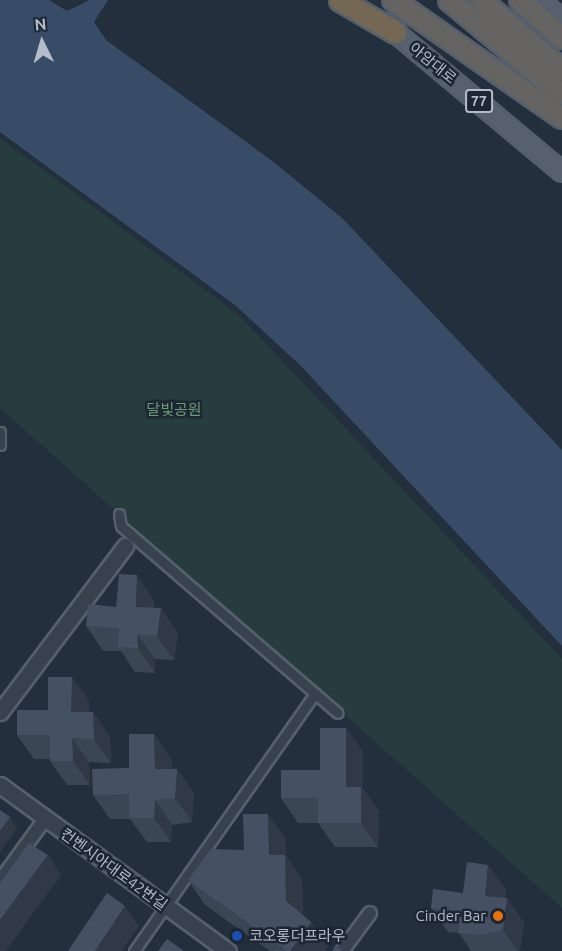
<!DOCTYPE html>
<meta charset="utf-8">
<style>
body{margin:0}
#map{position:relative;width:562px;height:951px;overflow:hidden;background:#242f3e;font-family:Ubuntu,"Noto Sans KR",sans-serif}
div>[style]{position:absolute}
.green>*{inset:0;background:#263c3f}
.water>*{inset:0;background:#394c67}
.roads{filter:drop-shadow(2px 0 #565f6c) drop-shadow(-2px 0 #565f6c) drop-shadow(0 2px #565f6c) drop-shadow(0 -2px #565f6c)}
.pedestrian>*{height:9px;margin:-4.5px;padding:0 4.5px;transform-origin:4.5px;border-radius:4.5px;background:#38414e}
.minor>*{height:12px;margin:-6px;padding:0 6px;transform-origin:6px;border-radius:6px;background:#38414e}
.tertiary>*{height:15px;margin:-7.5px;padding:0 7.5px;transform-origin:7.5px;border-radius:7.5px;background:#38414e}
.primary>*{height:18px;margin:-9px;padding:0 9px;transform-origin:9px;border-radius:9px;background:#56606e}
.trunk>*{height:20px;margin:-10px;padding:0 10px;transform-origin:10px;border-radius:10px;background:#656462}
.motorway>*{height:21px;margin:-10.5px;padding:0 10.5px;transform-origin:10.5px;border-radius:10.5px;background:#746855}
.wall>*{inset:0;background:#3b4654}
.shaded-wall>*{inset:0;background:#303945}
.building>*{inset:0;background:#455162}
.dots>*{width:16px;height:16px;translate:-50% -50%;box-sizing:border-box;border:3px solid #1d2633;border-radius:50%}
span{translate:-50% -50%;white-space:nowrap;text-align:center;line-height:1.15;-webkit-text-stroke:5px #1d2633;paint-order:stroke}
.shield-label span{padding:2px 4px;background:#1d2633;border:2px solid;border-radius:4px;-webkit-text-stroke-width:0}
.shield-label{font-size:14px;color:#b4bcc9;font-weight:700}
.street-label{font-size:15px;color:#b4bcc9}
.park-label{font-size:15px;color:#6b9a76}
.poi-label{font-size:15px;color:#b4bcc9}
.right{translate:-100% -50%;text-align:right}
.left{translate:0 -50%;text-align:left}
.north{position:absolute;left:12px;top:12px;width:60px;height:60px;-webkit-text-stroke:4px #1d2633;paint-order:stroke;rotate:355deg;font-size:16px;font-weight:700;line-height:24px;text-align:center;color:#b4bcc9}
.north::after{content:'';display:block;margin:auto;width:21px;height:27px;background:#b4bcc9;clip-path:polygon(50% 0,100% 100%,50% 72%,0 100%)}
</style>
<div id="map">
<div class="green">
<i style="clip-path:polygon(0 138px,239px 315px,562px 659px,562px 908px,0 408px)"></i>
</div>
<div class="water">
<i style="clip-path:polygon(0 0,49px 0,67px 11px,90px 0,108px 0,94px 22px,106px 40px,271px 160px,342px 218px,562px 450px,562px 646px,300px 365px,235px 305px,0 132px)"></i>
</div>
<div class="roads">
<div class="pedestrian">
<i style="left:0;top:432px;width:13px;rotate:90deg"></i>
<i style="left:119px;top:514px;width:12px;rotate:81deg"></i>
<i style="left:121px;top:526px;width:286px;rotate:40.8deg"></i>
<i style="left:134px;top:951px;width:315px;rotate:-54.9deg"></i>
</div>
<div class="minor">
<i style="left:0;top:881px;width:77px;rotate:-54deg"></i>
<i style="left:342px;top:951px;width:47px;rotate:-53.6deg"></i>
</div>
<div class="tertiary">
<i style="left:0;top:712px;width:208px;rotate:-53deg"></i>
<i style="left:0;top:785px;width:282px;rotate:36.1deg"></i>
</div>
<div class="primary">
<i style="left:539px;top:0;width:30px;rotate:40deg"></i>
<i style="left:384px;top:23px;width:232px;rotate:39.9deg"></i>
</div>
<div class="trunk">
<i style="left:393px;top:0;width:206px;rotate:34.9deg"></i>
<i style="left:449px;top:0;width:147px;rotate:39.8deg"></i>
<i style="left:481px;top:0;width:107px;rotate:40.8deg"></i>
<i style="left:520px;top:0;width:57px;rotate:42.1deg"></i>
</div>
<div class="motorway">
<i style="left:340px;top:0;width:64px;rotate:30.2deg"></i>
</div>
</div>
<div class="wall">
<i style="clip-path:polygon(154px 600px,154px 608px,161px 608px,178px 633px,174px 660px,155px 659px,155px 673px,135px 672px,121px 651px,103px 651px,86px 626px,116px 607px)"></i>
<i style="clip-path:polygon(72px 677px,89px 701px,89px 712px,93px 712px,110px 737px,111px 763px,89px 762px,90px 785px,67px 785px,50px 761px,50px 759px,34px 759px,17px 735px,48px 710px)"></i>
<i style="clip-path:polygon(346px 728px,363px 752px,363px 789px,379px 811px,378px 847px,335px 847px,318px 823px,298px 823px,281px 798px,320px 770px)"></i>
<i style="clip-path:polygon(171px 759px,172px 769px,177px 769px,194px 793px,192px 822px,172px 825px,171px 842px,147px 842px,130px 819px,110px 819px,93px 795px,129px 768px)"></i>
<i style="clip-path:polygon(285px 838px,286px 856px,302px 879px,303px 915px,311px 922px,328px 946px,325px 951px,270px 951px,205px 905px,188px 880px,244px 850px)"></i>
<i style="clip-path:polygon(506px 889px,505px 898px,507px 898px,524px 923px,520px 951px,471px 951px,459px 933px,448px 932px,431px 908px,463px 893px)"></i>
</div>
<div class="shaded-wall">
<i style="clip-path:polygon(137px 575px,154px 600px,153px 631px,136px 607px)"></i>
<i style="clip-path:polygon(161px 608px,178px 633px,174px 660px,157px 636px)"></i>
<i style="clip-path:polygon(137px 634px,155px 659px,155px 673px,138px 648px)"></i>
<i style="clip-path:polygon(72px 677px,89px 701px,88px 736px,71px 712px)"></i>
<i style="clip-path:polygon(93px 712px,110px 737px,111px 763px,94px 739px)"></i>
<i style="clip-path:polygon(346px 728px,363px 752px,363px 789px,379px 811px,378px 847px,361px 823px,346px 787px)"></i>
<i style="clip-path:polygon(154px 734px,171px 759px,172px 793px,155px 769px)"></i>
<i style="clip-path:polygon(72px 738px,89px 762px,90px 785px,73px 761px)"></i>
<i style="clip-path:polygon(177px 769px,194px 793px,192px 822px,175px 798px)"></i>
<i style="clip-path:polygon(155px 800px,172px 825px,171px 842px,154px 818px)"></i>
<i style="clip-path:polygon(268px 814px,285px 838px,286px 856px,302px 879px,303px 925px,286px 901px,269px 855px)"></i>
<i style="clip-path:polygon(10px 817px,17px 828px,0 852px,0 831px)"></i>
<i style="clip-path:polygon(48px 855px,61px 875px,6px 951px,0 951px,0 920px)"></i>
<i style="clip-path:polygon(488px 865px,506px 889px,502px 920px,485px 896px)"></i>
<i style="clip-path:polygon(507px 898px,524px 923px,520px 951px,518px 951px,503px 930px)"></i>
<i style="clip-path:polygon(125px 906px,139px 926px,122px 951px,95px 951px)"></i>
<i style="clip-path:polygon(311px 922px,328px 946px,325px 951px,290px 951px)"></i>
</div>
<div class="building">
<i style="clip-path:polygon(119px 574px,137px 575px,136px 607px,161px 608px,157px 636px,137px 634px,138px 648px,118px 647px,119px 628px,86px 626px,88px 604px,116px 607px)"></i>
<i style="clip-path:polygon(48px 677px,72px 677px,71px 712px,93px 712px,94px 739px,72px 738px,73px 761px,50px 761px,50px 735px,17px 735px,17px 710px,48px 710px)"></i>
<i style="clip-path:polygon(320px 728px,346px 728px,346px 787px,361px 787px,361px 823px,318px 823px,318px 798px,281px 798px,281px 770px,320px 770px)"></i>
<i style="clip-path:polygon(129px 734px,154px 734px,155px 769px,177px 769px,175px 798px,155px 800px,154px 818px,129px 818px,129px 794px,93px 795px,92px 769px,129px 768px)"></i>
<i style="clip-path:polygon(0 810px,10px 817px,0 831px)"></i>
<i style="clip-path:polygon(243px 814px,268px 814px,269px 855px,285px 855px,286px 901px,311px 922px,290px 951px,287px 951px,188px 880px,211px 849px,244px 850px)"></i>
<i style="clip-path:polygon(29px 843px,48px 855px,0 920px,0 883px)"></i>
<i style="clip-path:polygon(467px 862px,488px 865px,485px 896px,507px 898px,503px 930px,480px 935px,458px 933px,461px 911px,431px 908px,433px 889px,463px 893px)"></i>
<i style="clip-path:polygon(107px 893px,125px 906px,95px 951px,68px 951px)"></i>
<i style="clip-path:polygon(167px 939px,184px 951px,158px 951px)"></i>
<i style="clip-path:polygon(336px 946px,343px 951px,332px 951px)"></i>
</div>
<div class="dots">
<i style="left:498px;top:916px;background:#e8710a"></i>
<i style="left:237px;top:936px;background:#1a4fb4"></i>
</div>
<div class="shield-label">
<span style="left:479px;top:101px">77</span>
</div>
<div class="street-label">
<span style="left:433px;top:63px;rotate:39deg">아암대로</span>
<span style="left:114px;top:869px;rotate:36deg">컨벤시아대로42번길</span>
</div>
<div class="park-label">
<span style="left:174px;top:410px">달빛공원</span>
</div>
<div class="poi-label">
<span class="right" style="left:486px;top:916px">Cinder Bar</span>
<span class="left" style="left:249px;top:936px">코오롱더프라우</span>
</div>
<div class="north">N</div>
</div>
